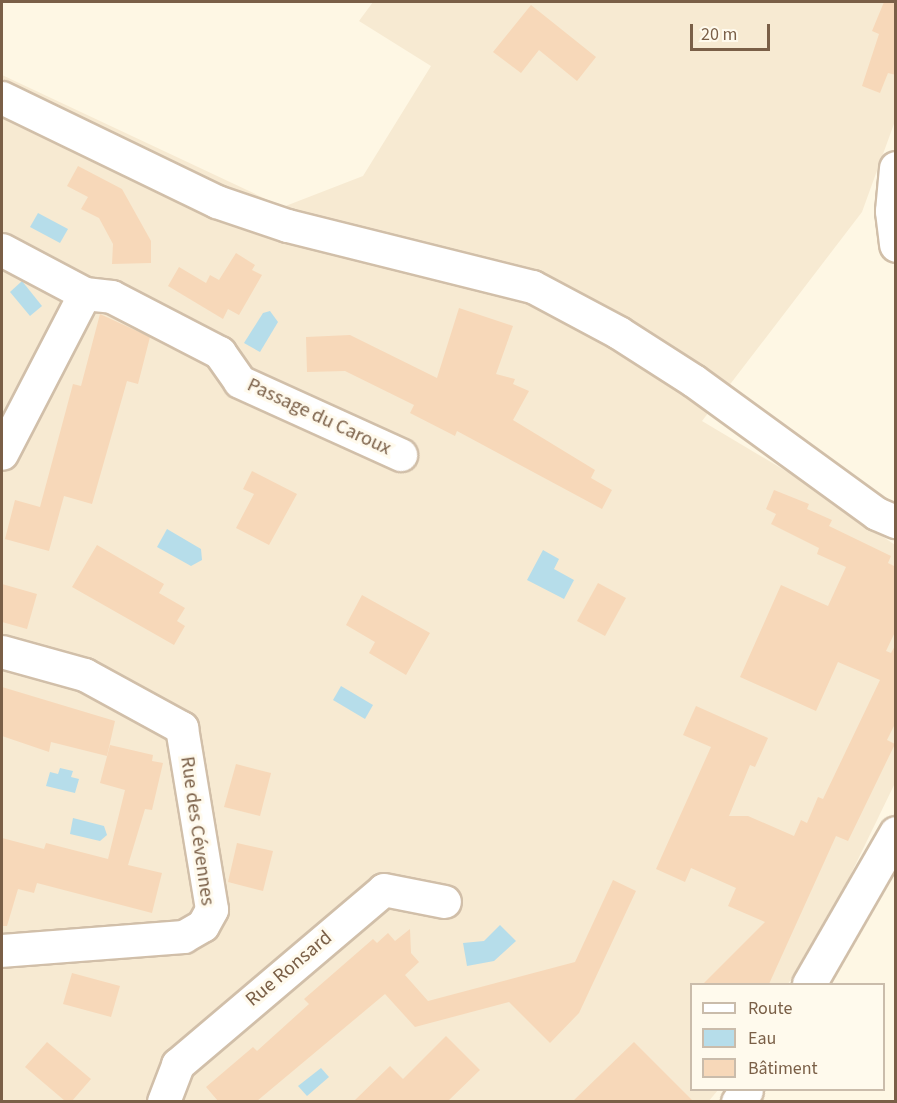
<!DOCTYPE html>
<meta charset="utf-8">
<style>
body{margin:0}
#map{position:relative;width:897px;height:1103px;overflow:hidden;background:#fef7e4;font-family:"Source Sans 3",sans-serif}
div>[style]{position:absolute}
.residential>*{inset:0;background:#f7ead2}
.water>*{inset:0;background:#b6ddea}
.building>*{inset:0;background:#f7d8b9}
.roads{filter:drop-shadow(2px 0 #d1bfa9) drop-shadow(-2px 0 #d1bfa9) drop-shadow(0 2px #d1bfa9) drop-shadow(0 -2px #d1bfa9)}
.street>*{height:32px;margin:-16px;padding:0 16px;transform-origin:16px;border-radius:16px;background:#fff}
.secondary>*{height:33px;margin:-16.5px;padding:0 16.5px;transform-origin:16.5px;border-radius:16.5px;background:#fff}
span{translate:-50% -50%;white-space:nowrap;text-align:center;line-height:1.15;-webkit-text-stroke:6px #fffaed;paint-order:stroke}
.street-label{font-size:20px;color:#7a5f47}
.frame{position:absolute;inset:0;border:3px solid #7a5f47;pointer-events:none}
.legend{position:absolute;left:690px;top:983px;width:195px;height:108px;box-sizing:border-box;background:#fffaed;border:2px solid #cabcab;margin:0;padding:8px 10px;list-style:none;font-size:18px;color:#7a5f47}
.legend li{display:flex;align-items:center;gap:12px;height:30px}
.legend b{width:30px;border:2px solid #cabcab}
.scale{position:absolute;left:690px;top:24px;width:80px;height:27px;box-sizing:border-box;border:3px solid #7a5f47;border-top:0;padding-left:8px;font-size:18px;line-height:21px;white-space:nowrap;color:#7a5f47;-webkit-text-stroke:4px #fffaed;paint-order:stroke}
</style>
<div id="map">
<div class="residential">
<i style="clip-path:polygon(373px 2px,895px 2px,895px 121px,862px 212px,702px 421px,796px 477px,895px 545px,895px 783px,830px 917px,788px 984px,692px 984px,692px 1090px,718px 1090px,708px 1102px,2px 1102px,2px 75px,283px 207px,363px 176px,431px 66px,359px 21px)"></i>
</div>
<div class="water">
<i style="clip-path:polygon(38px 213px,68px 229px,60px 243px,30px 227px)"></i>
<i style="clip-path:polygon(22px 281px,42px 306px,30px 316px,10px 292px)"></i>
<i style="clip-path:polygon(270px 311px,278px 322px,260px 352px,244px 343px,263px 313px)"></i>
<i style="clip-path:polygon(167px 529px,201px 549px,202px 560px,191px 566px,157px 547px)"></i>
<i style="clip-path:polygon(543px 550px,559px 559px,554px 569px,574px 580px,564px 599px,527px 580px)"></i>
<i style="clip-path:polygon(341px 686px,373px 705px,365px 719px,333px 700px)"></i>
<i style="clip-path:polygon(60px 768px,73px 771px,71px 777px,79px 779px,75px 793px,46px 786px,50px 772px,58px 774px)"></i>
<i style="clip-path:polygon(73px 818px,104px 826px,107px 835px,100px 841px,70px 834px)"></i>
<i style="clip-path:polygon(500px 925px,516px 941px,494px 961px,467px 966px,463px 943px,484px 941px)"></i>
<i style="clip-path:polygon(321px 1068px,329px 1077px,307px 1096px,298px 1086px)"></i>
</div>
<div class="building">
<i style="clip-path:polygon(884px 2px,896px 2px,896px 75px,888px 73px,880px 93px,862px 86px,879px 34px,872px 31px)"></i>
<i style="clip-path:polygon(531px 5px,596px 57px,577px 81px,539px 50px,521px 73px,493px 52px)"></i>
<i style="clip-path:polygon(78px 166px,122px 189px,151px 241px,151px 263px,112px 264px,113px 244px,99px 218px,81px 209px,88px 197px,67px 186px)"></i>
<i style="clip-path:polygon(236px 253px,255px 265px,252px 270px,262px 275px,239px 315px,228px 309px,223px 319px,168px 286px,179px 267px,206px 283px,210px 275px,219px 280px)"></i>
<i style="clip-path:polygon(459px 308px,513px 326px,496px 374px,515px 379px,513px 384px,529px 391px,513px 420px,595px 470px,591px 478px,612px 490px,602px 509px,457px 431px,455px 436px,410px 413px,414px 405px,345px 371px,307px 372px,306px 337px,350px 335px,437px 378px)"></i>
<i style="clip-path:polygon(100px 314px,150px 337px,138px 384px,127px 381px,92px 504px,64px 496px,49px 551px,5px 539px,15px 500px,40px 507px,73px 384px,81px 386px)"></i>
<i style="clip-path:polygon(252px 471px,297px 494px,269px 545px,236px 528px,254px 494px,243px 489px)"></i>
<i style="clip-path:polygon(774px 490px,809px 504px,807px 509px,832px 520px,829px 526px,891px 556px,888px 563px,896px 567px,896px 630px,886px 651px,891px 653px,896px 644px,896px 722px,887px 740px,895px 744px,848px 841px,836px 836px,769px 984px,703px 984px,765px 922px,728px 906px,736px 888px,691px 868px,685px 882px,656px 869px,711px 747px,683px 735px,696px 706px,768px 738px,755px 767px,750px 765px,729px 816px,748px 816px,794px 836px,801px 820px,807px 823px,818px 797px,823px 799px,880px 680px,838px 662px,816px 711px,740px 677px,781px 585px,828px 606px,846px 567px,817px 554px,819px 548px,771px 524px,776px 514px,766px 509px)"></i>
<i style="clip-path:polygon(97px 545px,164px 584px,159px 593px,185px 608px,177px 621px,185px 626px,174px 645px,72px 587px)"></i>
<i style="clip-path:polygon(598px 583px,626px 598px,605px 636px,577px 621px)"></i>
<i style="clip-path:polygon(2px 584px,37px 594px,27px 629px,2px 622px)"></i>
<i style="clip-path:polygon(362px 595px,430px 633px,406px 675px,369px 653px,375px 642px,346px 625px)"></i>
<i style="clip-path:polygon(2px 687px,115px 721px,107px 756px,51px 742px,49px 752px,2px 736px)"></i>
<i style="clip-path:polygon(110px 745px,153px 755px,152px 761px,163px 763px,152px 810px,145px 809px,128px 865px,162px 873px,152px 913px,37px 883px,34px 893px,18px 889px,7px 926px,2px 926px,2px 838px,44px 849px,46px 843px,108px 859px,125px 790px,100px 783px)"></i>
<i style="clip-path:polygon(236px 764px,271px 773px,260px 816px,224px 807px)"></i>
<i style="clip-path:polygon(237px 843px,273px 851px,263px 891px,228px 882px)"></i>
<i style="clip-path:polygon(613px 880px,636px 891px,579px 1013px,550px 1043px,509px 1002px,415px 1027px,385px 994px,257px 1101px,218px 1101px,206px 1087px,253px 1047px,257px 1051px,309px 1004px,304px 999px,373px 939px,377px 943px,388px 933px,395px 941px,410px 929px,411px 953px,419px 962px,405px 975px,428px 1001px,575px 962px)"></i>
<i style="clip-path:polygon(72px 973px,120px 986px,111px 1017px,63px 1004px)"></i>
<i style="clip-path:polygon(446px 1036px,480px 1070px,448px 1101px,354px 1101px,390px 1066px,403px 1079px)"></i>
<i style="clip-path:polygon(47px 1042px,91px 1079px,72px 1101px,65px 1101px,25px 1067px)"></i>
<i style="clip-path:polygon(634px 1042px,693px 1101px,573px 1101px)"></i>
</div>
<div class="roads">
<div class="street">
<i style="left:2px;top:98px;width:239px;rotate:25.8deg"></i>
<i style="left:217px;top:202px;width:75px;rotate:18.7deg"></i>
<i style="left:288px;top:226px;width:252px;rotate:14deg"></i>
<i style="left:533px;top:287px;width:98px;rotate:28.1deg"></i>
<i style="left:619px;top:333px;width:89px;rotate:32.6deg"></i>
<i style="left:694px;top:381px;width:226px;rotate:36deg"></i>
<i style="left:877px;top:514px;width:21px;rotate:23deg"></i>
<i style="left:2px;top:250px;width:94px;rotate:27.9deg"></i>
<i style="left:85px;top:294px;width:180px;rotate:117.4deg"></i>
<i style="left:85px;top:294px;width:27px;rotate:6deg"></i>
<i style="left:112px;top:297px;width:122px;rotate:27.4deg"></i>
<i style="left:220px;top:353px;width:35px;rotate:55deg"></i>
<i style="left:240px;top:382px;width:177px;rotate:24.4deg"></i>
<i style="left:2px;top:652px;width:86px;rotate:15.5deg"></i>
<i style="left:85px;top:675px;width:111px;rotate:28.7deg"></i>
<i style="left:182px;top:728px;width:184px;rotate:80.6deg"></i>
<i style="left:212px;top:910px;width:18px;rotate:119deg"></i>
<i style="left:203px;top:926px;width:22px;rotate:150deg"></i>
<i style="left:184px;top:937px;width:183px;rotate:175.6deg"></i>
<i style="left:164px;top:1102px;width:40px;rotate:-69deg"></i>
<i style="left:178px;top:1065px;width:270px;rotate:-40.3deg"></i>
<i style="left:384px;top:890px;width:62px;rotate:11.1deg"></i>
</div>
<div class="secondary">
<i style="left:896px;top:168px;width:43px;rotate:95.3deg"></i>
<i style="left:892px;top:211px;width:34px;rotate:83deg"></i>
<i style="left:809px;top:984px;width:174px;rotate:-60.1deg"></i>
<i style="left:738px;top:1102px;width:14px;rotate:-56deg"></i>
</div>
</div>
<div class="street-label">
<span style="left:319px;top:417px;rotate:25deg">Passage du Caroux</span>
<span style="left:197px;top:831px;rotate:82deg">Rue des Cévennes</span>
<span style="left:289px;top:969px;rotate:-40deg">Rue Ronsard</span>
</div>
<div class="frame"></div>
<ul class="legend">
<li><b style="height:8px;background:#fff"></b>Route</li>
<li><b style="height:16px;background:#b6ddea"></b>Eau</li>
<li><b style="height:16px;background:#f7d8b9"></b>Bâtiment</li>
</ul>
<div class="scale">20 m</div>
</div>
